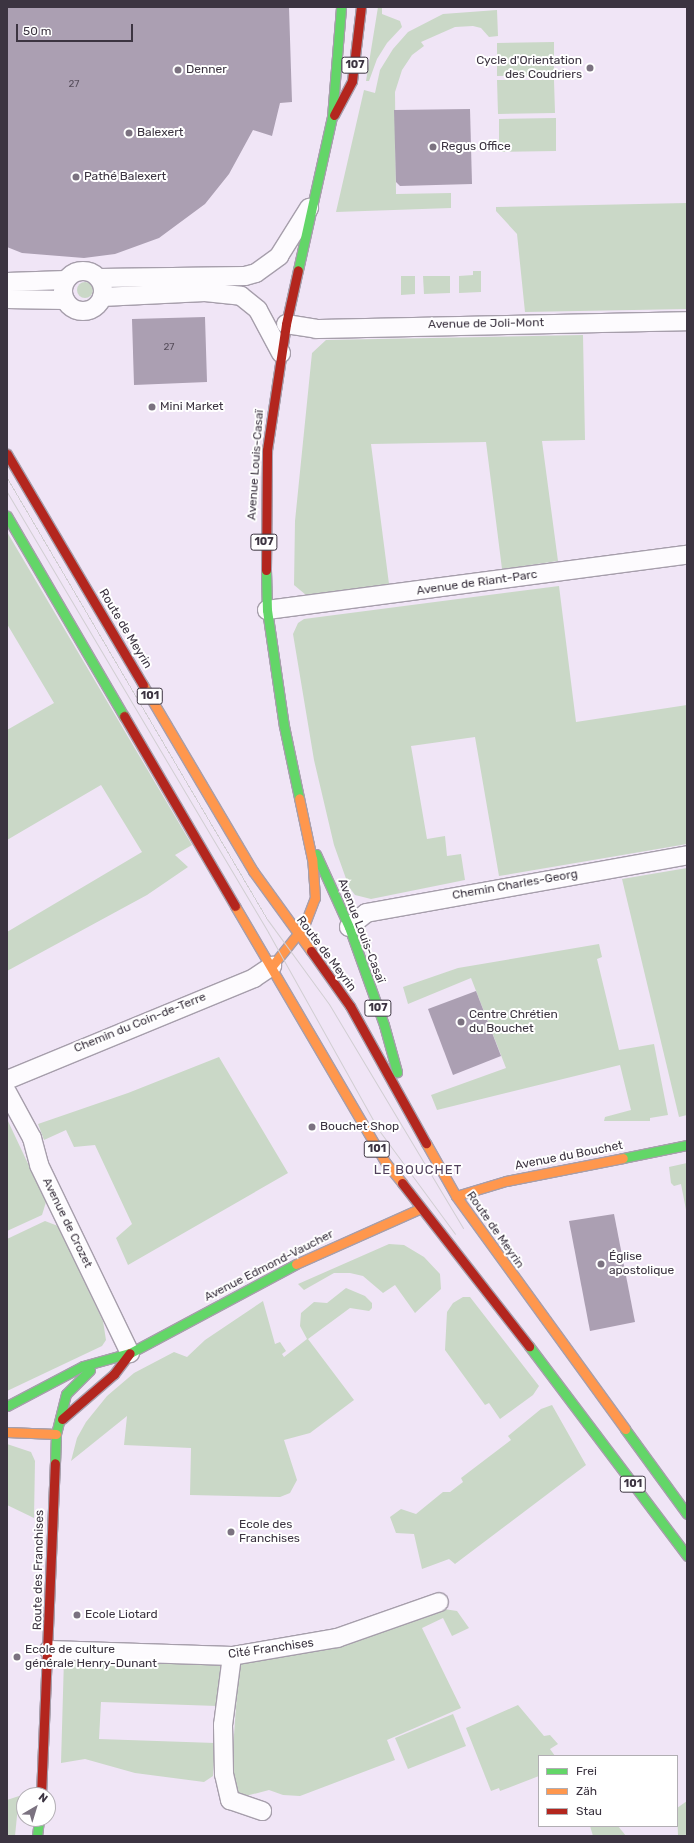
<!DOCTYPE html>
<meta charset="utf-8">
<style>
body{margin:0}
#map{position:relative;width:694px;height:1843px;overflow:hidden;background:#f0e5f6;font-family:Rubik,sans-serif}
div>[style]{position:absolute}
.green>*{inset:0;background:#cad8c7}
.round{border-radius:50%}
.building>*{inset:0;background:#ab9fb2}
.roads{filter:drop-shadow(1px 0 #a69eab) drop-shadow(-1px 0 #a69eab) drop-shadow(0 1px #a69eab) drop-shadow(0 -1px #a69eab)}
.street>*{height:18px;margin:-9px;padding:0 9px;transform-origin:9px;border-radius:9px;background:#fdfbfe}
.street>.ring{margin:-9px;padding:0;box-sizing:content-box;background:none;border:18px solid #fdfbfe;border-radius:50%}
.fast>*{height:9px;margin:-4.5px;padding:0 4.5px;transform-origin:4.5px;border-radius:4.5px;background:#63d668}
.slow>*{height:9px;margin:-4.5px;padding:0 4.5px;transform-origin:4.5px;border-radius:4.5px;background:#ff974d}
.jam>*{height:9px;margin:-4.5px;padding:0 4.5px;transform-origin:4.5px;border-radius:4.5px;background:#b3261e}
.tram>*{height:1px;margin:-0.5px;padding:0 0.5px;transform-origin:0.5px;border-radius:0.5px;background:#d1ced2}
.dots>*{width:11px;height:11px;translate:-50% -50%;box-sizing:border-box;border:2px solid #fff;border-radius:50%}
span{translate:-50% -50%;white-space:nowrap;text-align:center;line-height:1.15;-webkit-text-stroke:4px #fff;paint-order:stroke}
.number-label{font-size:10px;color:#584f5d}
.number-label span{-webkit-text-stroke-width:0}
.shield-label span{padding:1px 3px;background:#fff;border:1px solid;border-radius:3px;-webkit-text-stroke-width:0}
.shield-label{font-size:11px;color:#3c3441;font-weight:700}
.poi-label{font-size:12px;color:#3c3441}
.right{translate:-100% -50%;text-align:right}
.left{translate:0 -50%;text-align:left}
.street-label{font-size:12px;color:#3c3441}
.neighbourhood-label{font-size:13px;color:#52415d;letter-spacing:1px}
.frame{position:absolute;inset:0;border:8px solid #3c3441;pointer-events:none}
.legend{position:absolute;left:538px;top:1755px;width:140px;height:72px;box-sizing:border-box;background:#fff;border:1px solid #b1aeb3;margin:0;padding:5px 7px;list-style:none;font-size:12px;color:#3c3441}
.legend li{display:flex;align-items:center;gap:8px;height:20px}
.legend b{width:20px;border:1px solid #b1aeb3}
.north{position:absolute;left:16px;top:1787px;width:40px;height:40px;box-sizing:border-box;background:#fff;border:1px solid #b1aeb3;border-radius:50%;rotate:38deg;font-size:11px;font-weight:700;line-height:16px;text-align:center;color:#3c3441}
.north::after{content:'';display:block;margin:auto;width:14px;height:18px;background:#7b7280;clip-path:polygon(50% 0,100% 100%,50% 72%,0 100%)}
.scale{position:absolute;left:16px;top:24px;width:117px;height:18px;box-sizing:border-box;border:2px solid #3c3441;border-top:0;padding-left:5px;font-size:12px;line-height:14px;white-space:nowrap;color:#3c3441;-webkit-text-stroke:3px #fff;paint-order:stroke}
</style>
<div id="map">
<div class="green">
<i style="clip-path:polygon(378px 7px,382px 7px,382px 14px,400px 21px,402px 27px,387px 43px,377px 59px,369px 81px,366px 81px)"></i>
<i style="clip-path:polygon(497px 10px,498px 36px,489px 37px,481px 28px,473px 26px,455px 27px,421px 42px,424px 46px,412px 55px,402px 70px,395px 92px,396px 194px,451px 193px,451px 208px,336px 212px,364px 90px,375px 93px,380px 70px,393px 49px,408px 32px,443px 14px)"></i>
<i style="clip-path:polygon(554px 42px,554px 75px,497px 76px,497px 43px)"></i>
<i style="clip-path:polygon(497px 80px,554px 80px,555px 113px,498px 114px)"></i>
<i style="clip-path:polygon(556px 118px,556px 151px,499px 152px,499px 119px)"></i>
<i style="clip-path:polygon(687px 203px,687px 309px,525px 312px,517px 234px,496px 211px,496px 207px)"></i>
<i style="clip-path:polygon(473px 271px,481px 271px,481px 292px,459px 293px,459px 276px,473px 275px)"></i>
<i style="clip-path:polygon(415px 276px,415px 294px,401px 295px,401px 276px)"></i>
<i style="clip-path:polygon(423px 276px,450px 276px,450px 293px,424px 294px)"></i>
<i class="round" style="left:77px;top:282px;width:16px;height:16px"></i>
<i style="clip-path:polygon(583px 335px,585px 440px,542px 441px,558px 561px,502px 569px,486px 442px,371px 444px,389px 584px,306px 595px,294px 585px,295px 521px,312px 353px,326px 340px)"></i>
<i style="clip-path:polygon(7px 532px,192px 845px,175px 855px,188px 867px,147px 895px,7px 971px,7px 932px,142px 852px,101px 785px,7px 840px,7px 730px,54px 703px,7px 624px)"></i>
<i style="clip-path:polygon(559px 586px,576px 722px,687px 705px,687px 844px,499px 876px,475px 737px,411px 746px,427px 839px,445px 836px,447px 856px,461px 854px,465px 880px,371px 899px,355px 895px,349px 887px,334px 845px,314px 760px,293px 634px,298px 623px,304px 619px)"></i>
<i style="clip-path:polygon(687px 868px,687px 1115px,679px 1117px,622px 879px)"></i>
<i style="clip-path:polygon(599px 944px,602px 957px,597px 959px,619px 1050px,654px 1044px,668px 1115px,650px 1118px,650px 1121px,604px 1121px,605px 1117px,631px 1110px,620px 1065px,437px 1110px,431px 1095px,506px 1068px,471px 978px,408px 1004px,403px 987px,458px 968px)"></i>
<i style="clip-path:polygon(219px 1057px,288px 1173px,128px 1265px,116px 1238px,132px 1224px,95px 1145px,74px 1147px,66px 1130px,44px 1140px,38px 1124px,128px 1093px)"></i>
<i style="clip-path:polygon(7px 1119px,46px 1202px,42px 1215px,7px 1231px)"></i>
<i style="clip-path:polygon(687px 1163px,687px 1215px,681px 1184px,674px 1186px,671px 1183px,669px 1167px)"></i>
<i style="clip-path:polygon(45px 1221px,58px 1226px,103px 1321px,106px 1340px,102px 1346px,7px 1391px,7px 1239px)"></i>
<i style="clip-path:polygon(389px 1244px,404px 1245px,424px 1257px,440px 1274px,441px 1289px,415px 1313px,395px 1285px,383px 1293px,363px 1276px,350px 1273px,334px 1273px,304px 1290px,298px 1284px)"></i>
<i style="clip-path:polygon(346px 1288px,365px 1296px,372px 1303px,372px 1308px,369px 1311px,350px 1308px,308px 1339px,354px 1400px,310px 1433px,284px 1440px,297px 1480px,290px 1493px,280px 1497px,190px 1495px,191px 1448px,124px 1445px,127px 1416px,71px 1461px,77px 1438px,86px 1422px,107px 1396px,134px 1373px,174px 1352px,187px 1357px,205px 1340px,263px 1301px,275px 1344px,280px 1342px,286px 1351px,282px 1354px,284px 1357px,307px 1339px,300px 1326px,301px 1313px,314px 1302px,327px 1303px)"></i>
<i style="clip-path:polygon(463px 1297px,470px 1297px,539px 1386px,533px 1395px,500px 1419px,489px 1403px,485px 1405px,445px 1350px,447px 1312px,453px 1303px)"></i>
<i style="clip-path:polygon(552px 1405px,586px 1465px,455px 1564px,449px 1559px,422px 1569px,414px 1534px,396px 1533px,390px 1517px,401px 1509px,416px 1514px,443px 1492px,450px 1492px,463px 1482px,461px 1478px,511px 1440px,508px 1436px,541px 1409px)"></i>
<i style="clip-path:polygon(7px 1444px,31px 1452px,35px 1461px,34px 1518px,7px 1505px)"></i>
<i style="clip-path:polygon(444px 1609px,457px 1611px,469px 1628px,452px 1636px,443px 1618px,422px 1628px,461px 1708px,387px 1740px,395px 1760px,300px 1796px,283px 1795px,269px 1790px,242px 1797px,230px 1791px,239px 1665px,245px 1660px,391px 1628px)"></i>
<i style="clip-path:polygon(64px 1658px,216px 1662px,221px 1667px,217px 1706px,101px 1702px,99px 1739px,215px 1743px,213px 1776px,204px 1782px,135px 1773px,85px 1759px,61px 1763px)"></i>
<i style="clip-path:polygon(518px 1705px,544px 1736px,550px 1735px,558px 1744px,550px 1749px,555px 1756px,539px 1756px,539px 1776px,500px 1791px,499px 1788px,491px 1791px,466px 1728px)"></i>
<i style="clip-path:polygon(453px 1714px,466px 1746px,408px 1769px,395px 1738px)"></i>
<i style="clip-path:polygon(19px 1796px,15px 1836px,7px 1836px,7px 1800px)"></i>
<i style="clip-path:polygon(687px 1801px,687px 1836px,678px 1836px,677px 1808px)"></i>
<i style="clip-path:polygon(590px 1826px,618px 1826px,626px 1836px,593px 1836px)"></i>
</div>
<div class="building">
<i style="clip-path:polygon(7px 7px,289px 7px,292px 102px,280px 103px,272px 136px,253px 130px,229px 174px,205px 204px,159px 238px,115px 254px,84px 258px,22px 253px,7px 247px)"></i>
<i style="clip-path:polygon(470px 109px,472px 184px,400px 186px,396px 182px,394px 110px)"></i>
<i style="clip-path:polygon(205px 317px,207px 382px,134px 385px,132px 319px)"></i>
<i style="clip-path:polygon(476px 991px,501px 1056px,453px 1075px,428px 1009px)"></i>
<i style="clip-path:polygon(614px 1214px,635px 1322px,590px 1331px,569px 1221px)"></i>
</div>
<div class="roads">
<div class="street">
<i class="ring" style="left:63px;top:271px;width:22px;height:22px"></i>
<i style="left:99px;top:278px;width:146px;rotate:-0.8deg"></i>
<i style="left:245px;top:276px;width:11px;rotate:-15deg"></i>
<i style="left:256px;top:273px;width:29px;rotate:-36deg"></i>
<i style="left:279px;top:256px;width:57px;rotate:-58deg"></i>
<i style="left:7px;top:282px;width:59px;rotate:-1.9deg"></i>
<i style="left:102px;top:297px;width:103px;rotate:-2.8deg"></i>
<i style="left:205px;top:292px;width:36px;rotate:6deg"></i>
<i style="left:241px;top:296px;width:22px;rotate:39deg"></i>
<i style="left:258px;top:310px;width:49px;rotate:61.9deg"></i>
<i style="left:7px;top:299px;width:58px;rotate:1deg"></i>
<i style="left:286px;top:324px;width:30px;rotate:9deg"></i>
<i style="left:316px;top:329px;width:371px;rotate:-1.2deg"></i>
<i style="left:267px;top:610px;width:424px;rotate:-7.5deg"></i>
<i style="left:349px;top:927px;width:22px;rotate:-39deg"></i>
<i style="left:366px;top:913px;width:326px;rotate:-10.2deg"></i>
<i style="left:7px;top:1080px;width:267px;rotate:-22.4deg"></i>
<i style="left:254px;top:978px;width:22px;rotate:-34deg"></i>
<i style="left:7px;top:1092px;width:52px;rotate:61.5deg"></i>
<i style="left:32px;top:1138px;width:28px;rotate:75deg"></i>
<i style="left:39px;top:1165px;width:209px;rotate:64.2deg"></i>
<i style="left:49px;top:1650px;width:183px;rotate:1.9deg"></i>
<i style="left:232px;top:1656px;width:107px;rotate:-9.7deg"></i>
<i style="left:337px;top:1638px;width:108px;rotate:-19.4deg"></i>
<i style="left:232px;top:1656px;width:70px;rotate:97.4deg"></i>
<i style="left:223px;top:1725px;width:49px;rotate:88.8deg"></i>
<i style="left:224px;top:1774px;width:27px;rotate:77deg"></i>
<i style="left:230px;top:1800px;width:34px;rotate:19deg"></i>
</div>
<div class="fast">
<i style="left:298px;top:270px;width:157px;rotate:-77.5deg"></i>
<i style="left:332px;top:117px;width:110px;rotate:-85.3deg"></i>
<i style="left:7px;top:516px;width:232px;rotate:59.7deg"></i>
<i style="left:266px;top:570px;width:40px;rotate:88.6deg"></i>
<i style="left:267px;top:610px;width:117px;rotate:81.7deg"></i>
<i style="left:284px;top:726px;width:74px;rotate:78.2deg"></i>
<i style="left:316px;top:854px;width:80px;rotate:65.7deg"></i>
<i style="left:349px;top:927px;width:104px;rotate:70.3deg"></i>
<i style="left:384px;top:1025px;width:49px;rotate:74.5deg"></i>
<i style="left:623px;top:1158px;width:65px;rotate:-11.5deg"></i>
<i style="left:529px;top:1346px;width:263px;rotate:53deg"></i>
<i style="left:7px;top:1406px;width:86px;rotate:-27.8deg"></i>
<i style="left:83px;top:1366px;width:49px;rotate:-15.5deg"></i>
<i style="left:130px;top:1353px;width:188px;rotate:-28.2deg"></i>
<i style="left:625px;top:1429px;width:105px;rotate:53.9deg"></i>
<i style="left:55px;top:1463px;width:29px;rotate:-88deg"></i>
<i style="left:56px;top:1434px;width:41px;rotate:-76deg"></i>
<i style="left:66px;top:1394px;width:34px;rotate:-45deg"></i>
<i style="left:37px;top:1836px;width:17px;rotate:-83deg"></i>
</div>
<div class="slow">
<i style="left:143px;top:685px;width:216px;rotate:59.4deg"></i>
<i style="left:253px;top:871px;width:99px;rotate:54.1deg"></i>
<i style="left:235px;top:906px;width:298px;rotate:59.6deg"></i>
<i style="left:386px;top:1163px;width:26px;rotate:51deg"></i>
<i style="left:272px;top:966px;width:51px;rotate:-51.3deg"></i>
<i style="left:304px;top:926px;width:30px;rotate:-69deg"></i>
<i style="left:315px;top:898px;width:39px;rotate:-94deg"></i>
<i style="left:312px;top:859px;width:62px;rotate:-102deg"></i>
<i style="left:426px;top:1143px;width:61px;rotate:60.5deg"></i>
<i style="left:456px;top:1196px;width:288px;rotate:54deg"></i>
<i style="left:456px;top:1196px;width:52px;rotate:-16.7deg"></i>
<i style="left:506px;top:1181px;width:119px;rotate:-11.1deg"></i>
<i style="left:296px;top:1264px;width:137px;rotate:-24.1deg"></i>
<i style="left:7px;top:1432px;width:49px;rotate:2.3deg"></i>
</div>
<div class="jam">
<i style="left:334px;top:115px;width:38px;rotate:-62deg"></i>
<i style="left:352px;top:81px;width:75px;rotate:-83.1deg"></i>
<i style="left:7px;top:454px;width:268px;rotate:59.5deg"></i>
<i style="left:266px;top:570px;width:120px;rotate:-89.5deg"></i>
<i style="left:267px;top:450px;width:127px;rotate:-81.4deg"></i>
<i style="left:286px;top:324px;width:55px;rotate:-77.5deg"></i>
<i style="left:124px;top:716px;width:220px;rotate:59.7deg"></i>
<i style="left:311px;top:951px;width:67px;rotate:54.7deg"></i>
<i style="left:350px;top:1006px;width:157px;rotate:61deg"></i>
<i style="left:402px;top:1183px;width:207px;rotate:52.1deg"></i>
<i style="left:62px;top:1419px;width:69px;rotate:-40.9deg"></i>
<i style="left:114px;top:1374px;width:26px;rotate:-53deg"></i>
<i style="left:41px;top:1795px;width:332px;rotate:-87.6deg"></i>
</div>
</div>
<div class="tram">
<i style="left:7px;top:478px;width:512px;rotate:59.48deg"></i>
<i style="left:267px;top:919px;width:105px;rotate:53.9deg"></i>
<i style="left:329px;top:1004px;width:261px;rotate:59.1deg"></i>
<i style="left:7px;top:492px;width:512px;rotate:59.32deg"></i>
<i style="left:268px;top:932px;width:226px;rotate:60.8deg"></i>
<i style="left:378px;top:1129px;width:130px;rotate:53.7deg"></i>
</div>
<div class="dots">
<i style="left:590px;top:68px;background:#7b7280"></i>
<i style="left:178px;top:70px;background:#7b7280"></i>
<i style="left:129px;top:133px;background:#7b7280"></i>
<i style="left:433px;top:147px;background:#7b7280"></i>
<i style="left:76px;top:177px;background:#7b7280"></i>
<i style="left:152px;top:407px;background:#7b7280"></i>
<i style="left:461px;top:1022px;background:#7b7280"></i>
<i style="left:312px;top:1127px;background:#7b7280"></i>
<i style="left:601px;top:1264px;background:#7b7280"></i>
<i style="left:231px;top:1532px;background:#7b7280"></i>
<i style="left:77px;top:1615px;background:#7b7280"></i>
<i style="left:17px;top:1657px;background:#7b7280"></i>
</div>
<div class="number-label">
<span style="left:74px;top:85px">27</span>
<span style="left:169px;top:348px">27</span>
</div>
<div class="shield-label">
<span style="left:355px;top:65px">107</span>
<span style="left:264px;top:542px">107</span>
<span style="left:150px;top:696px">101</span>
<span style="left:378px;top:1008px">107</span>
<span style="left:377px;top:1149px">101</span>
<span style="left:633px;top:1484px">101</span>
</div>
<div class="poi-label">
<span class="right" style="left:582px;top:68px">Cycle d'Orientation<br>des Coudriers</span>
<span class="left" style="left:186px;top:70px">Denner</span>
<span class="left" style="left:137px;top:133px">Balexert</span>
<span class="left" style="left:441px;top:147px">Regus Office</span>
<span class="left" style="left:84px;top:177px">Pathé Balexert</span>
<span class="left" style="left:160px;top:407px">Mini Market</span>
<span class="left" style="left:469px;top:1022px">Centre Chrétien<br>du Bouchet</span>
<span class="left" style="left:320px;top:1127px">Bouchet Shop</span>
<span class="left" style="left:609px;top:1264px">Église<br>apostolique</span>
<span class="left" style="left:239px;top:1532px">Ecole des<br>Franchises</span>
<span class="left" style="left:85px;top:1615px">Ecole Liotard</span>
<span class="left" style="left:25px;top:1657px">Ecole de culture<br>générale Henry-Dunant</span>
</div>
<div class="street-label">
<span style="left:486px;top:324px;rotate:-1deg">Avenue de Joli-Mont</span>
<span style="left:256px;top:465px;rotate:-86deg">Avenue Louis-Casaï</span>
<span style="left:477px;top:583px;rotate:-8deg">Avenue de Riant-Parc</span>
<span style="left:125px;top:629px;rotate:59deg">Route de Meyrin</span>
<span style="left:515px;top:885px;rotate:-10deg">Chemin Charles-Georg</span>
<span style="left:361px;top:931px;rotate:69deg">Avenue Louis-Casaï</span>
<span style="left:326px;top:954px;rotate:53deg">Route de Meyrin</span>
<span style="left:140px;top:1023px;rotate:-22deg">Chemin du Coin-de-Terre</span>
<span style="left:569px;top:1156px;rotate:-11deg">Avenue du Bouchet</span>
<span style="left:67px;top:1223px;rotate:64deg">Avenue de Crozet</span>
<span style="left:495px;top:1230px;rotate:55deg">Route de Meyrin</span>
<span style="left:269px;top:1266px;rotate:-27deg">Avenue Edmond-Vaucher</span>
<span style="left:39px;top:1570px;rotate:-89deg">Route des Franchises</span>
<span style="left:271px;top:1649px;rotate:-8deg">Cité Franchises</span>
</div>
<div class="neighbourhood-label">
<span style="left:418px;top:1170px">LE BOUCHET</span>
</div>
<div class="frame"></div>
<ul class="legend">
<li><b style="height:5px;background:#63d668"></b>Frei</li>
<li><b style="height:5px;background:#ff974d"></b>Zäh</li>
<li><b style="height:5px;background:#b3261e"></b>Stau</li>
</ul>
<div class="north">N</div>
<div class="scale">50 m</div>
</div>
